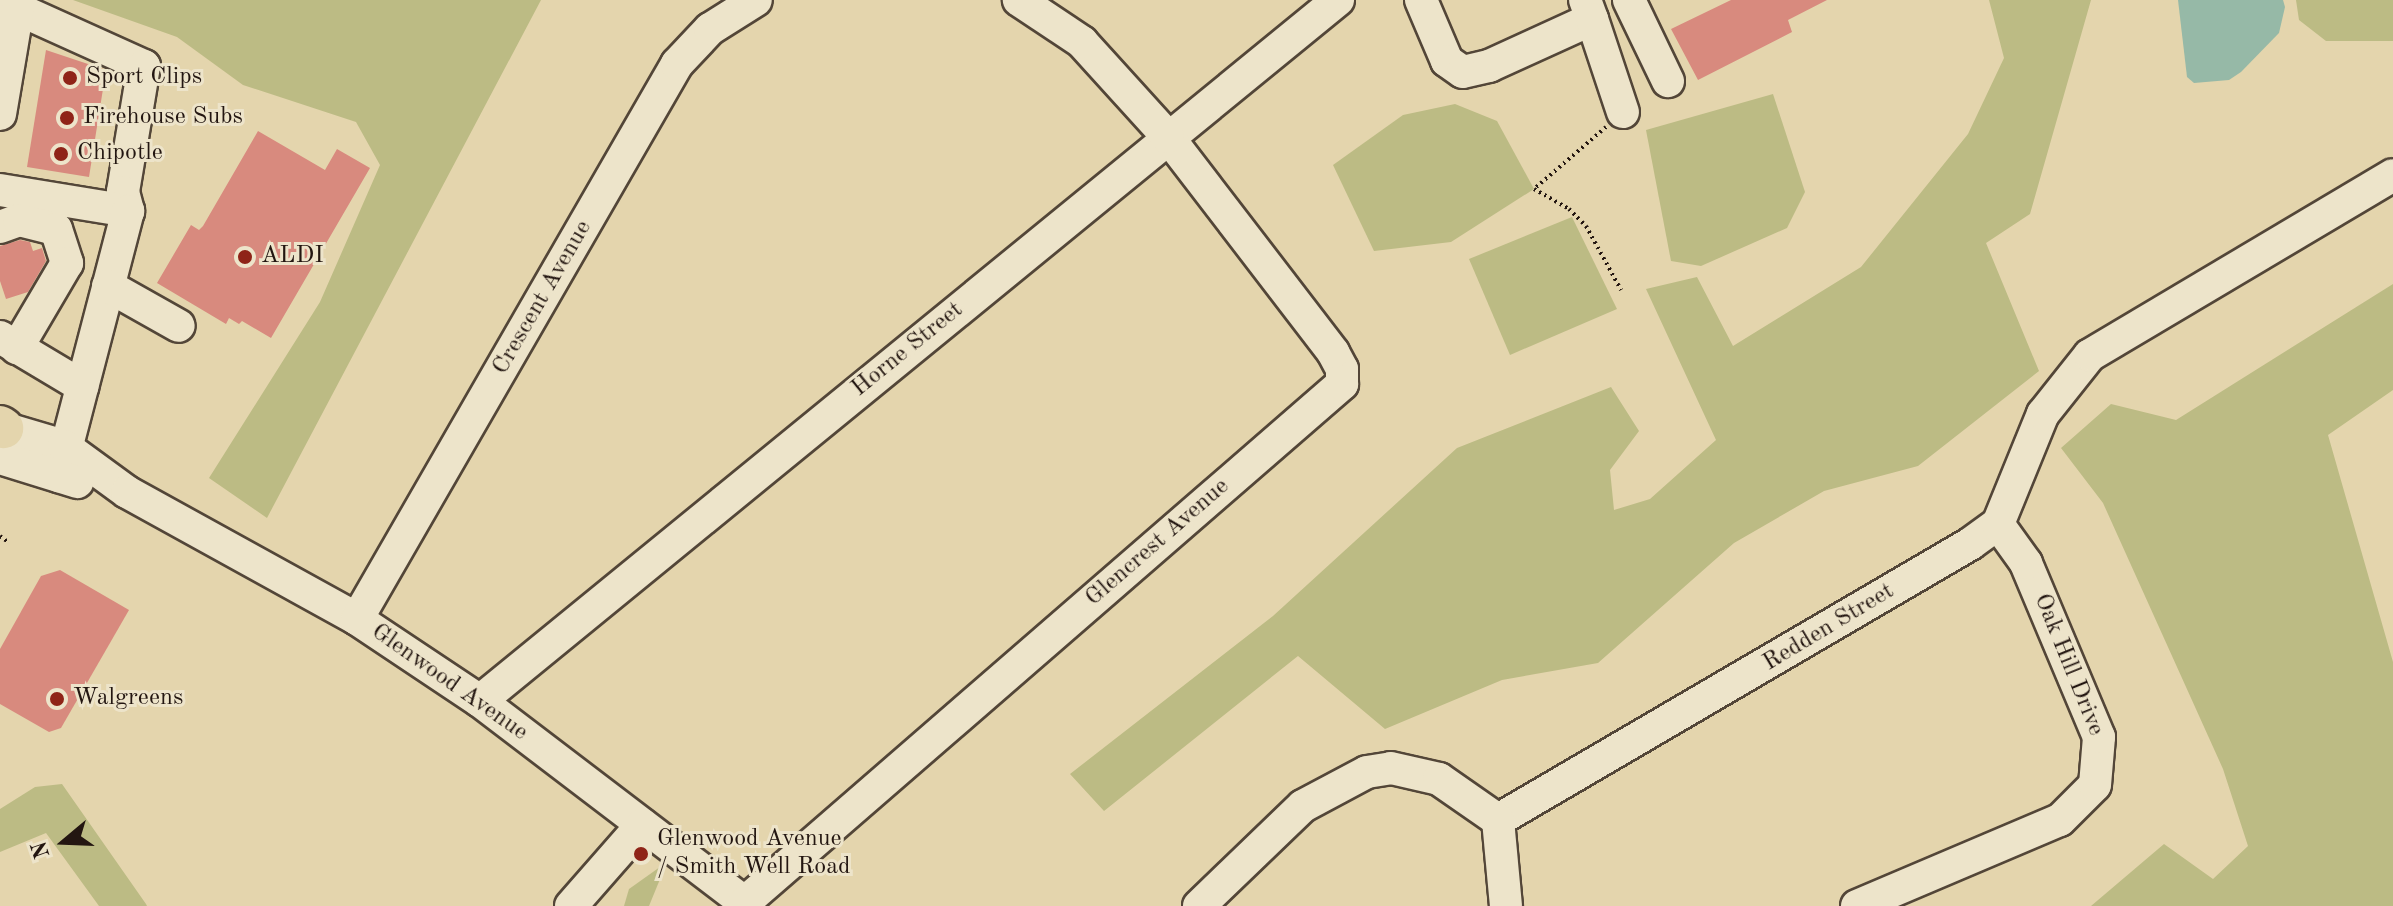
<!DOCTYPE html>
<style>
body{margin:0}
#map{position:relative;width:2393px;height:906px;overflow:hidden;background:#e4d5ad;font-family:"Old Standard TT",serif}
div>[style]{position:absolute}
.green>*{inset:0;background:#bcbb84}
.water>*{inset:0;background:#96b9a7}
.building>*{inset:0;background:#d88a7e}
.path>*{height:4px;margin-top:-2px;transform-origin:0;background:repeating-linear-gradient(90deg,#231611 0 2px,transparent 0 6px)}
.roads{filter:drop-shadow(2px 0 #534638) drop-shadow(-2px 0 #534638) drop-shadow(0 2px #534638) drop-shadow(0 -2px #534638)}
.minor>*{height:32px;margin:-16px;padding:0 16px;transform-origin:16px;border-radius:16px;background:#ede4ca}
.major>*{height:40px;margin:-20px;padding:0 20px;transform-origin:20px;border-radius:20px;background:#e4d5ad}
.dots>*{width:22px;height:22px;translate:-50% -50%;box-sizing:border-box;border:4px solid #ede4ca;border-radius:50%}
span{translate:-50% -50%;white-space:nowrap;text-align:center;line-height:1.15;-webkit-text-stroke:6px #ede4ca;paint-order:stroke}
.poi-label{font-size:24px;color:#231611}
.left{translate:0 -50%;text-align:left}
.street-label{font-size:24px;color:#231611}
.north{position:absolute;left:24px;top:802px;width:80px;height:80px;-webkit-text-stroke:6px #ede4ca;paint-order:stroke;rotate:251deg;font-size:22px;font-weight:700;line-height:32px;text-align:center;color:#231611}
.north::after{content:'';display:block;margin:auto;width:28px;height:36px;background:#231611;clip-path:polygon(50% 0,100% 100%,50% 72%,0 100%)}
</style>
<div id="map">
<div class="green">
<i style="clip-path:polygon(73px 0,541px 0,267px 518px,209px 478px,320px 302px,380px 165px,356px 122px,243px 85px,177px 37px)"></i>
<i style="clip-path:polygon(1989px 0,2091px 0,2030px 214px,1986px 243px,2039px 371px,1918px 466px,1824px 491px,1734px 543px,1598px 663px,1502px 680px,1385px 729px,1298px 656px,1104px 811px,1070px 774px,1273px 616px,1457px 448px,1611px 387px,1639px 431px,1610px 470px,1614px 510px,1650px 499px,1716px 440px,1646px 289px,1697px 277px,1733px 346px,1861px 267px,1968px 134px,2004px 58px)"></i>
<i style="clip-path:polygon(2296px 0,2393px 0,2393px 41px,2326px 41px,2299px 20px)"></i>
<i style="clip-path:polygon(1773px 94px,1805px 192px,1787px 228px,1701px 266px,1671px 261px,1646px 130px)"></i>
<i style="clip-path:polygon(1455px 104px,1497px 121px,1534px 189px,1451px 242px,1374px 251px,1333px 165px,1403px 115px)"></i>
<i style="clip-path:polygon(1572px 217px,1617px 309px,1510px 355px,1469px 259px)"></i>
<i style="clip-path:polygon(2393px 284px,2393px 390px,2328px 435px,2393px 662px,2393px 906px,2091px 906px,2164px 844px,2213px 879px,2248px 846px,2223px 769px,2103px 503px,2061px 448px,2111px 404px,2176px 420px)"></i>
<i style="clip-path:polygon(62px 784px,146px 904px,147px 906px,99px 906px,46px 833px,0 852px,0 809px,35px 787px)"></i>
<i style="clip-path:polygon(667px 862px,649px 906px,624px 906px,629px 889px)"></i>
</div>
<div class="water">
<i style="clip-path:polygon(2178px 0,2283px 0,2285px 7px,2279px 33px,2241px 72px,2229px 80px,2194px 83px,2187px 77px)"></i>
</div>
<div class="building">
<i style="clip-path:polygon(1731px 0,1827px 0,1788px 20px,1792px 32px,1698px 80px,1671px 29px)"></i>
<i style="clip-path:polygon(46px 50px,106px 70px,89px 177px,27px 167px)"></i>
<i style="clip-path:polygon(258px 131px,325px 170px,337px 149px,370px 168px,271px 338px,242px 321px,239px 324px,229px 318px,226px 324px,157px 283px,191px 225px,199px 230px,203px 226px)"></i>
<i style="clip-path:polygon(20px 240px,30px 242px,33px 251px,42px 248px,46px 261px,28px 292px,6px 299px,0 281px,0 246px)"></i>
<i style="clip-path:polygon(60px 570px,129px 610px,61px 728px,49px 732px,0 704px,0 649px,41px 576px)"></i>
</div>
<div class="path">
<i style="left:1606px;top:127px;width:95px;rotate:139.3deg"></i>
<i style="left:1534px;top:189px;width:40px;rotate:29.7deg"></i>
<i style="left:1569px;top:209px;width:24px;rotate:45deg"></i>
<i style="left:1586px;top:226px;width:73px;rotate:61.3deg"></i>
<i style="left:0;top:536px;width:10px;rotate:37deg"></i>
</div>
<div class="roads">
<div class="minor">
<i style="left:1421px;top:0;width:66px;rotate:66.9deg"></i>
<i style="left:1447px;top:61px;width:19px;rotate:35deg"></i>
<i style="left:1463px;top:72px;width:27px;rotate:-13deg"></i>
<i style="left:1489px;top:66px;width:113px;rotate:-24.5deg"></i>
<i style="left:1592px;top:19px;width:20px;rotate:-110deg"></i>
<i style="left:1629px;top:0;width:90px;rotate:64.3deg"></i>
<i style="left:0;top:1px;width:158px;rotate:24.3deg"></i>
<i style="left:144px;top:66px;width:128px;rotate:99.5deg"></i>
<i style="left:123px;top:192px;width:20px;rotate:75deg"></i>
<i style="left:1592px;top:19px;width:98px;rotate:71.6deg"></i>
<i style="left:0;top:114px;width:108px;rotate:-80.4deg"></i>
<i style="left:0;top:190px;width:130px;rotate:9.3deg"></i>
<i style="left:128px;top:211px;width:274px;rotate:104.6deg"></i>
<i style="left:0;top:227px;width:20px;rotate:-20deg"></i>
<i style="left:19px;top:220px;width:38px;rotate:14deg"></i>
<i style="left:56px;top:229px;width:36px;rotate:72deg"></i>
<i style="left:67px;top:263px;width:99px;rotate:120.5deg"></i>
<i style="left:108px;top:286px;width:81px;rotate:29.4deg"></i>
<i style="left:0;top:337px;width:96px;rotate:30.9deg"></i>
<i style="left:0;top:427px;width:67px;rotate:16.5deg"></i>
<i style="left:64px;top:446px;width:78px;rotate:36.1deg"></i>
<i style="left:127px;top:492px;width:263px;rotate:28.9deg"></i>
<i style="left:357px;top:619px;width:148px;rotate:33.7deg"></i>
<i style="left:480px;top:701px;width:338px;rotate:37.3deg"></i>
<i style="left:0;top:458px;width:81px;rotate:17.3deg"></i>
<i style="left:357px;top:619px;width:641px;rotate:-60.03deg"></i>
<i style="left:677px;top:64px;width:48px;rotate:-46.7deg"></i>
<i style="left:710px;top:29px;width:54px;rotate:-32.2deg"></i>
<i style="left:480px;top:701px;width:1108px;rotate:-39.25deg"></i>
<i style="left:1498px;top:820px;width:547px;rotate:-30.32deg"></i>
<i style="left:1970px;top:544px;width:34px;rotate:-36deg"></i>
<i style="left:1998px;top:524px;width:119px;rotate:-67.8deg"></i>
<i style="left:2043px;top:414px;width:75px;rotate:-51.5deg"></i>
<i style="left:2090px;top:355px;width:352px;rotate:-30.7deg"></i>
<i style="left:1498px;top:820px;width:86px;rotate:84.7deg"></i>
<i style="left:744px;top:903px;width:792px;rotate:-40.95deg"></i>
<i style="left:1342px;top:384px;width:15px;rotate:-90deg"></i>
<i style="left:1342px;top:369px;width:19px;rotate:-118deg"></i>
<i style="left:1333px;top:352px;width:271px;rotate:-127.5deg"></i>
<i style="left:1168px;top:137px;width:128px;rotate:-132.2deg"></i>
<i style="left:1082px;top:42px;width:76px;rotate:-146.3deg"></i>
<i style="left:571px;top:906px;width:108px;rotate:-48.8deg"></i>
<i style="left:1199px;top:906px;width:144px;rotate:-43.9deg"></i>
<i style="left:1303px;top:806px;width:72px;rotate:-28deg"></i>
<i style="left:1367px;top:772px;width:24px;rotate:-9deg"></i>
<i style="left:1391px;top:768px;width:49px;rotate:12.9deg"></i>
<i style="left:1439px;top:779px;width:72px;rotate:34.8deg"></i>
<i style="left:1857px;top:906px;width:220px;rotate:-23deg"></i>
<i style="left:2060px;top:820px;width:49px;rotate:-45deg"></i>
<i style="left:2095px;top:785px;width:48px;rotate:-85.2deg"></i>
<i style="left:2099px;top:737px;width:189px;rotate:-112.8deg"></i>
<i style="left:2026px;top:563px;width:48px;rotate:-125.7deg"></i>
</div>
<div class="major">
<i style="left:0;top:426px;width:4px;rotate:34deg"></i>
</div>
</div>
<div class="dots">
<i style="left:70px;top:78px;background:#8f2418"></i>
<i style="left:67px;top:118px;background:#8f2418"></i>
<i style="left:61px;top:154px;background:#8f2418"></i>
<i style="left:245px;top:257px;background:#8f2418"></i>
<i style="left:57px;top:699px;background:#8f2418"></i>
<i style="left:641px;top:854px;background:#8f2418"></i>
</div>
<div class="poi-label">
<span class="left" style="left:86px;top:78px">Sport Clips</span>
<span class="left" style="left:83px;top:118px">Firehouse Subs</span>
<span class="left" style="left:77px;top:154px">Chipotle</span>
<span class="left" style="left:261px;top:257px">ALDI</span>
<span class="left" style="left:73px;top:699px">Walgreens</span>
<span class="left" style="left:657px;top:854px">Glenwood Avenue<br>/ Smith Well Road</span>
</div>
<div class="street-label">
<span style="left:543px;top:298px;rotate:-60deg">Crescent Avenue</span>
<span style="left:908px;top:350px;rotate:-39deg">Horne Street</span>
<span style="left:1158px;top:543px;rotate:-41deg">Glencrest Avenue</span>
<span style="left:1829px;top:628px;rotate:-31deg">Redden Street</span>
<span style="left:2068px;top:665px;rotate:68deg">Oak Hill Drive</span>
<span style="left:449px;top:683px;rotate:35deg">Glenwood Avenue</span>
</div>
<div class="north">N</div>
</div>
